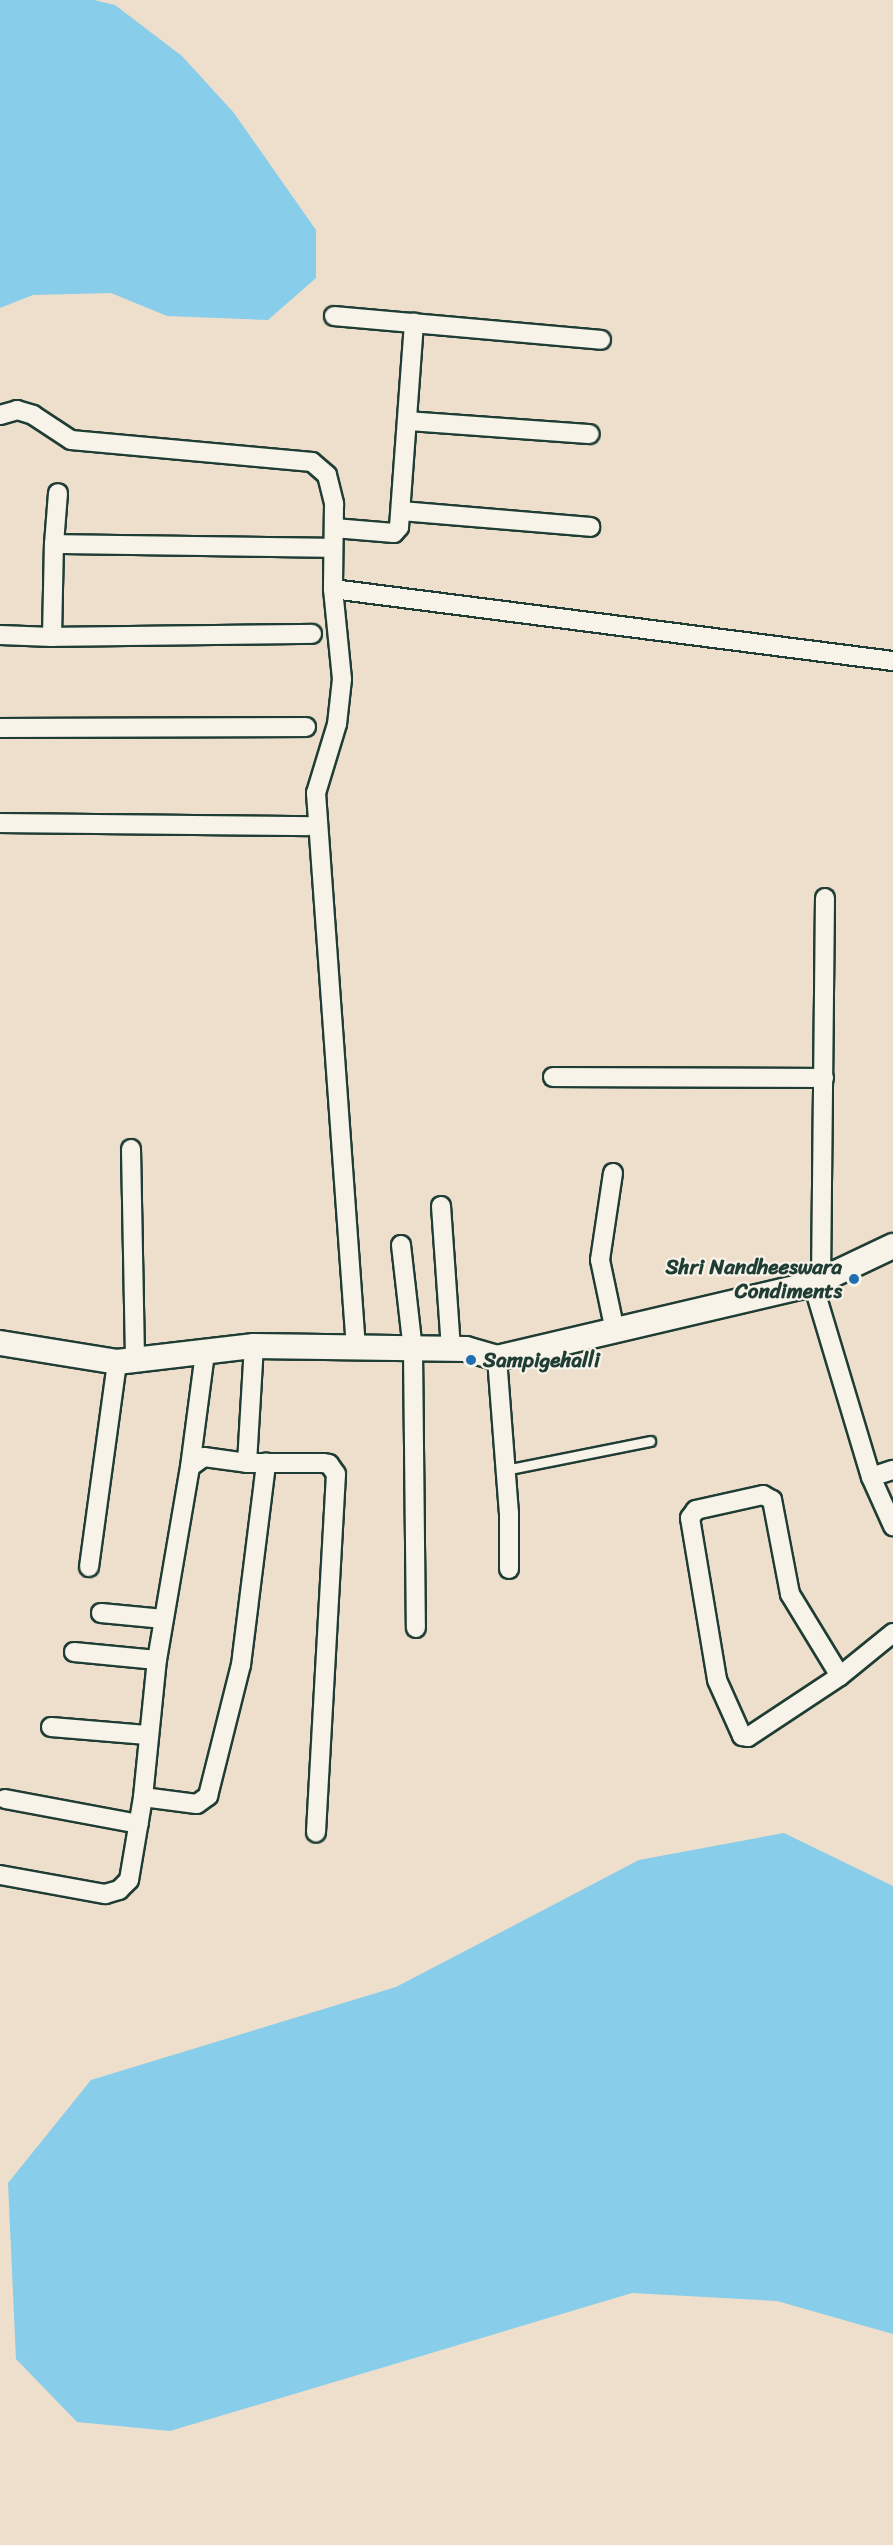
<!DOCTYPE html>
<style>
body{margin:0}
#map{position:relative;width:893px;height:2545px;overflow:hidden;background:#eedfcc;font-family:Sriracha,sans-serif}
div>[style]{position:absolute}
.water>*{inset:0;background:#88cdea}
.roads{filter:drop-shadow(2px 0 #1f3d34) drop-shadow(-2px 0 #1f3d34) drop-shadow(0 2px #1f3d34) drop-shadow(0 -2px #1f3d34)}
.service>*{height:9px;margin:-4.5px;padding:0 4.5px;transform-origin:4.5px;border-radius:4.5px;background:#f7f3e8}
.minor>*{height:18px;margin:-9px;padding:0 9px;transform-origin:9px;border-radius:9px;background:#f7f3e8}
.tertiary>*{height:24px;margin:-12px;padding:0 12px;transform-origin:12px;border-radius:12px;background:#f7f3e8}
.dots>*{width:16px;height:16px;translate:-50% -50%;box-sizing:border-box;border:3px solid #f7f3e8;border-radius:50%}
span{translate:-50% -50%;white-space:nowrap;text-align:center;line-height:1.15;-webkit-text-stroke:4.5px #f7f3e8;paint-order:stroke}
.poi-label{font-size:21px;color:#1f3d34;font-weight:700}
.right{translate:-100% -50%;text-align:right}
.left{translate:0 -50%;text-align:left}
</style>
<div id="map">
<div class="water">
<i style="clip-path:polygon(0 0,94px 0,115px 5px,182px 56px,234px 113px,316px 230px,316px 278px,268px 320px,167px 316px,111px 293px,33px 295px,0 308px)"></i>
<i style="clip-path:polygon(784px 1833px,893px 1886px,893px 2334px,777px 2301px,632px 2293px,170px 2431px,77px 2422px,16px 2359px,8px 2183px,91px 2080px,396px 1987px,639px 1860px)"></i>
</div>
<div class="roads">
<div class="service">
<i style="left:505px;top:1470px;width:148px;rotate:-11.3deg"></i>
</div>
<div class="minor">
<i style="left:334px;top:316px;width:268px;rotate:5.1deg"></i>
<i style="left:0;top:415px;width:18px;rotate:-16deg"></i>
<i style="left:17px;top:410px;width:17px;rotate:17deg"></i>
<i style="left:33px;top:415px;width:45px;rotate:33.3deg"></i>
<i style="left:71px;top:440px;width:242px;rotate:5.2deg"></i>
<i style="left:312px;top:462px;width:20px;rotate:41deg"></i>
<i style="left:327px;top:475px;width:30px;rotate:76deg"></i>
<i style="left:334px;top:504px;width:85px;rotate:90.7deg"></i>
<i style="left:333px;top:589px;width:90px;rotate:84.3deg"></i>
<i style="left:342px;top:679px;width:45px;rotate:96.3deg"></i>
<i style="left:337px;top:724px;width:72px;rotate:106.9deg"></i>
<i style="left:316px;top:793px;width:556px;rotate:85.88deg"></i>
<i style="left:408px;top:421px;width:182px;rotate:4.1deg"></i>
<i style="left:401px;top:511px;width:190px;rotate:4.8deg"></i>
<i style="left:334px;top:528px;width:60px;rotate:4.8deg"></i>
<i style="left:394px;top:533px;width:8px;rotate:-50deg"></i>
<i style="left:399px;top:527px;width:205px;rotate:-85.8deg"></i>
<i style="left:54px;top:544px;width:51px;rotate:-85.5deg"></i>
<i style="left:333px;top:589px;width:565px;rotate:7.33deg"></i>
<i style="left:0;top:635px;width:52px;rotate:2.2deg"></i>
<i style="left:52px;top:637px;width:93px;rotate:-88.8deg"></i>
<i style="left:54px;top:544px;width:279px;rotate:0.8deg"></i>
<i style="left:52px;top:637px;width:260px;rotate:-0.7deg"></i>
<i style="left:0;top:728px;width:306px;rotate:-0.2deg"></i>
<i style="left:0;top:823px;width:308px;rotate:0.6deg"></i>
<i style="left:553px;top:1077px;width:271px;rotate:0.2deg"></i>
<i style="left:131px;top:1149px;width:209px;rotate:88.9deg"></i>
<i style="left:613px;top:1173px;width:88px;rotate:98.5deg"></i>
<i style="left:600px;top:1260px;width:73px;rotate:78.1deg"></i>
<i style="left:441px;top:1206px;width:143px;rotate:86deg"></i>
<i style="left:401px;top:1245px;width:107px;rotate:83.5deg"></i>
<i style="left:413px;top:1351px;width:277px;rotate:89.4deg"></i>
<i style="left:821px;top:1280px;width:382px;rotate:-89.4deg"></i>
<i style="left:813px;top:1284px;width:202px;rotate:73.3deg"></i>
<i style="left:871px;top:1477px;width:54px;rotate:65.8deg"></i>
<i style="left:497px;top:1358px;width:155px;rotate:85.6deg"></i>
<i style="left:509px;top:1513px;width:56px;rotate:90deg"></i>
<i style="left:247px;top:1463px;width:117px;rotate:-86.6deg"></i>
<i style="left:190px;top:1467px;width:115px;rotate:-82.5deg"></i>
<i style="left:871px;top:1477px;width:23px;rotate:-18deg"></i>
<i style="left:89px;top:1567px;width:207px;rotate:-82.2deg"></i>
<i style="left:101px;top:1613px;width:63px;rotate:5.4deg"></i>
<i style="left:74px;top:1652px;width:83px;rotate:5.5deg"></i>
<i style="left:840px;top:1676px;width:96px;rotate:-121.4deg"></i>
<i style="left:790px;top:1594px;width:96px;rotate:-100.8deg"></i>
<i style="left:772px;top:1500px;width:10px;rotate:-151deg"></i>
<i style="left:763px;top:1495px;width:69px;rotate:167.4deg"></i>
<i style="left:696px;top:1510px;width:10px;rotate:127deg"></i>
<i style="left:690px;top:1518px;width:164px;rotate:80.5deg"></i>
<i style="left:717px;top:1680px;width:61px;rotate:65.9deg"></i>
<i style="left:742px;top:1736px;width:6px;rotate:9deg"></i>
<i style="left:748px;top:1737px;width:110px;rotate:-33.5deg"></i>
<i style="left:840px;top:1676px;width:68px;rotate:-39.1deg"></i>
<i style="left:51px;top:1727px;width:96px;rotate:4.8deg"></i>
<i style="left:143px;top:1797px;width:54px;rotate:7.4deg"></i>
<i style="left:197px;top:1804px;width:14px;rotate:-36deg"></i>
<i style="left:208px;top:1796px;width:135px;rotate:-75.9deg"></i>
<i style="left:241px;top:1665px;width:204px;rotate:-82.9deg"></i>
<i style="left:5px;top:1799px;width:136px;rotate:10.6deg"></i>
<i style="left:0;top:1875px;width:107px;rotate:10.3deg"></i>
<i style="left:105px;top:1894px;width:15px;rotate:-16deg"></i>
<i style="left:119px;top:1890px;width:14px;rotate:-45deg"></i>
<i style="left:129px;top:1880px;width:84px;rotate:-80.4deg"></i>
<i style="left:143px;top:1797px;width:138px;rotate:-84.2deg"></i>
<i style="left:157px;top:1660px;width:196px;rotate:-80.3deg"></i>
<i style="left:190px;top:1467px;width:17px;rotate:-36deg"></i>
<i style="left:204px;top:1457px;width:43px;rotate:7.9deg"></i>
<i style="left:247px;top:1463px;width:76px"></i>
<i style="left:323px;top:1463px;width:6px;rotate:9deg"></i>
<i style="left:329px;top:1464px;width:12px;rotate:55deg"></i>
<i style="left:336px;top:1474px;width:359px;rotate:93.2deg"></i>
</div>
<div class="tertiary">
<i style="left:0;top:1343px;width:119px;rotate:9.2deg"></i>
<i style="left:117px;top:1362px;width:138px;rotate:-6.7deg"></i>
<i style="left:254px;top:1346px;width:212px;rotate:0.8deg"></i>
<i style="left:466px;top:1349px;width:32px;rotate:16deg"></i>
<i style="left:497px;top:1358px;width:325px;rotate:-13.2deg"></i>
<i style="left:813px;top:1284px;width:89px;rotate:-25.4deg"></i>
</div>
</div>
<div class="dots">
<i style="left:854px;top:1279px;background:#1f6fb2"></i>
<i style="left:471px;top:1360px;background:#1f6fb2"></i>
</div>
<div class="poi-label">
<span class="right" style="left:842px;top:1279px">Shri Nandheeswara<br>Condiments</span>
<span class="left" style="left:483px;top:1360px">Sampigehalli</span>
</div>
</div>
